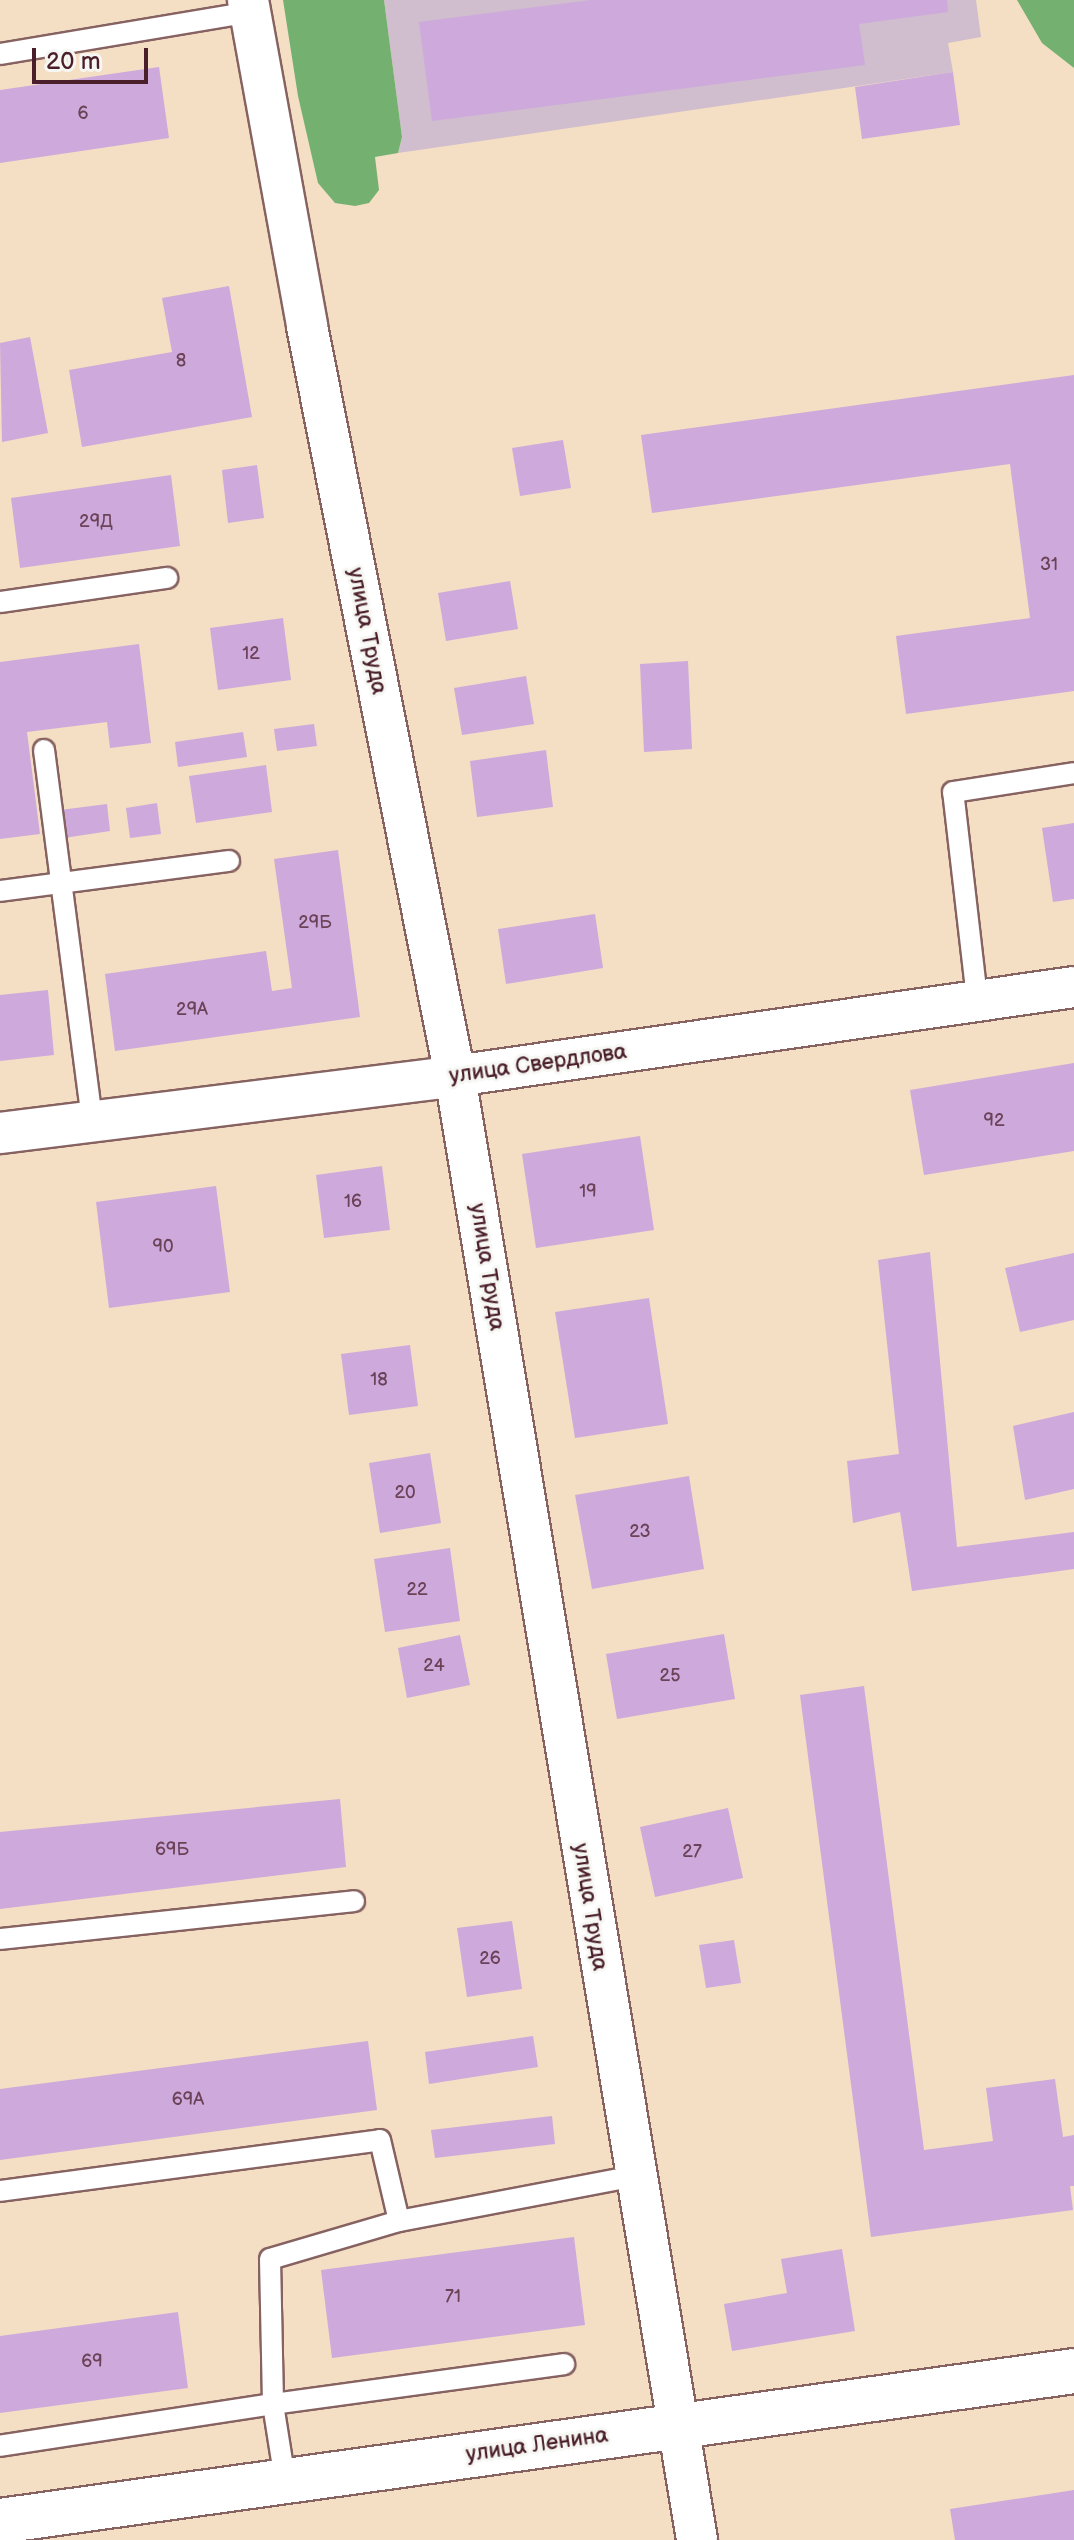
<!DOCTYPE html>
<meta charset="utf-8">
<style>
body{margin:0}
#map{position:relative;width:1074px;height:2540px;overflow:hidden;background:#f4dec4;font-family:"Balsamiq Sans",sans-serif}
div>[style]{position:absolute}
.industrial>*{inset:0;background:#d0bdcd}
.forest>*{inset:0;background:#74b171}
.building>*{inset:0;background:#cdaadb}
.roads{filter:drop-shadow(2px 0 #866261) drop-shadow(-2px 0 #866261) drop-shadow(0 2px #866261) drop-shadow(0 -2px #866261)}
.lane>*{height:20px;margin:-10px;padding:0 10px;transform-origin:10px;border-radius:10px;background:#fff}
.street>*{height:40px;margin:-20px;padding:0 20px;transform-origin:20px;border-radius:20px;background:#fff}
.secondary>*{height:44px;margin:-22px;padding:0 22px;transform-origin:22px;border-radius:22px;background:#fff}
span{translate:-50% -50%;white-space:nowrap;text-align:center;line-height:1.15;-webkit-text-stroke:6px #f6f6f2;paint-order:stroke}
.number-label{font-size:18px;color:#6b4257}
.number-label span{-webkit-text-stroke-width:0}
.street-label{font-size:22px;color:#4a1f2b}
.scale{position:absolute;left:32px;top:48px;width:116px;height:36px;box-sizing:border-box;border:4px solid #4a1f2b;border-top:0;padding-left:10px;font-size:24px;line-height:28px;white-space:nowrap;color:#4a1f2b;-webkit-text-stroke:6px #f6f6f2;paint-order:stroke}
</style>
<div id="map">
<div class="industrial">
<i style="clip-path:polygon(384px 0,976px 0,981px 37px,948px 43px,953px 72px,398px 153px,402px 137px)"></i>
</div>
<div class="forest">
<i style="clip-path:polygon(283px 0,384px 0,402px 137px,398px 153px,375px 157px,379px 190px,369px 203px,355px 206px,335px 203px,318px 183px,298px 96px)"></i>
<i style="clip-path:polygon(1017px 0,1074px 0,1074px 68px,1042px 43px)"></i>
</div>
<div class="building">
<i style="clip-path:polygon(591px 0,947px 0,948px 12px,859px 24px,865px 65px,432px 121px,419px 22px)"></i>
<i style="clip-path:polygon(159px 67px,169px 138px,0 163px,0 90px)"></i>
<i style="clip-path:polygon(953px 72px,960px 125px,862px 139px,855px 87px)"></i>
<i style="clip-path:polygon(229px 286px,252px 417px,82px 447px,69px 370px,172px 352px,162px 298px)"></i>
<i style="clip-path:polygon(30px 337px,48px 433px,2px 442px,0 343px)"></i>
<i style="clip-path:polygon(1074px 375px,1074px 691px,906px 714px,896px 636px,1030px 618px,1010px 464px,652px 513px,641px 435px)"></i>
<i style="clip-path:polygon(563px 440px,571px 488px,520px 496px,512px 448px)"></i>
<i style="clip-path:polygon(257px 465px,264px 518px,228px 523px,222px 470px)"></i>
<i style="clip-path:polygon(171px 475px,180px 546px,20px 568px,11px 498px)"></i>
<i style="clip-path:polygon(510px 581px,518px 629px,446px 641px,438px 593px)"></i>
<i style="clip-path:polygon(283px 618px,291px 680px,218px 690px,210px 628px)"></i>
<i style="clip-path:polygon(139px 644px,151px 743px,110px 748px,107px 722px,27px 732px,40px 834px,0 839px,0 662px)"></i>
<i style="clip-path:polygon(688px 661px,692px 749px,644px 752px,640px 664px)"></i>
<i style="clip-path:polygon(526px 676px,534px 724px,462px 735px,454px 688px)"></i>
<i style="clip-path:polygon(314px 724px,317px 746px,277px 751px,274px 729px)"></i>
<i style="clip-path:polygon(243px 732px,247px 757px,178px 767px,175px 742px)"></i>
<i style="clip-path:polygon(546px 750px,553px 807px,477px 817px,470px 761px)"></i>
<i style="clip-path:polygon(266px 765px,272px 812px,196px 823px,189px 776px)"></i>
<i style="clip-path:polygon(157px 803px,161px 834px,130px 838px,126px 808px)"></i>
<i style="clip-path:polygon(107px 804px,110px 831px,64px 838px,60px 810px)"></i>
<i style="clip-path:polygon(1074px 823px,1074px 899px,1053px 902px,1042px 828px)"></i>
<i style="clip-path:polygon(338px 850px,360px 1017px,115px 1051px,105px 974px,266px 951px,272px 991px,292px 988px,274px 859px)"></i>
<i style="clip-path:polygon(595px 914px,603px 968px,506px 984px,498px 929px)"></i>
<i style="clip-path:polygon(48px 990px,54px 1055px,0 1061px,0 995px)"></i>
<i style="clip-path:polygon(1074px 1063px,1074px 1151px,924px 1175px,910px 1090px)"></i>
<i style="clip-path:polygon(640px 1136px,654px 1230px,536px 1248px,522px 1154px)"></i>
<i style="clip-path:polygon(382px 1166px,390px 1230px,324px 1238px,316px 1175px)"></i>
<i style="clip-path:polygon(216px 1186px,230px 1292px,109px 1308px,96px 1202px)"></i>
<i style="clip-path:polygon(930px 1252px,957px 1547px,1074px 1532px,1074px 1569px,912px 1591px,900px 1512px,853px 1523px,847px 1461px,899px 1454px,878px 1260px)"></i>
<i style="clip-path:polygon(1074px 1253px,1074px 1320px,1020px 1332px,1005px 1268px)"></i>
<i style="clip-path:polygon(649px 1298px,668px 1424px,575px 1438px,555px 1312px)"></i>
<i style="clip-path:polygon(410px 1345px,418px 1406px,349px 1415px,341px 1354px)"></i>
<i style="clip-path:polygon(1074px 1412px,1074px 1489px,1025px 1500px,1013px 1426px)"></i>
<i style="clip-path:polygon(430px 1453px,441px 1523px,380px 1533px,369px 1463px)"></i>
<i style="clip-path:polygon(689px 1476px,704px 1569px,592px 1589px,575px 1495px)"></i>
<i style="clip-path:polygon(450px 1548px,460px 1621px,385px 1632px,374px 1559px)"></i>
<i style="clip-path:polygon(724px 1634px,735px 1699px,617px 1719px,606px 1654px)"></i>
<i style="clip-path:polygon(460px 1635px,470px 1685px,407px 1698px,398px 1648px)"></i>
<i style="clip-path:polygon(864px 1686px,924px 2150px,993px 2141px,986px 2088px,1055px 2079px,1063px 2137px,1074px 2135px,1074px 2186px,1070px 2186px,1073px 2210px,871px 2237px,800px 1695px)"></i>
<i style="clip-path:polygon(340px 1799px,346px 1867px,0 1909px,0 1832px)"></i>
<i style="clip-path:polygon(728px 1808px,743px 1878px,655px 1897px,640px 1827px)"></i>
<i style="clip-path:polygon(512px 1921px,522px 1989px,467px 1997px,457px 1928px)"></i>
<i style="clip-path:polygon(734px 1940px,741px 1983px,706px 1988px,699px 1945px)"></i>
<i style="clip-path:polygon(533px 2036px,538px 2067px,429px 2084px,425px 2052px)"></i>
<i style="clip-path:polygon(368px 2041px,377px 2110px,0 2160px,0 2089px)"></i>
<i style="clip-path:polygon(552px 2116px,555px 2144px,435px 2158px,431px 2130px)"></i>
<i style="clip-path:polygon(574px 2237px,585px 2325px,332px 2358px,321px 2270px)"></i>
<i style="clip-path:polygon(842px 2249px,855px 2331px,732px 2351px,724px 2304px,787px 2293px,781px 2259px)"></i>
<i style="clip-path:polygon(178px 2312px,188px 2388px,0 2413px,0 2336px)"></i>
<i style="clip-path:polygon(1074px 2490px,1074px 2540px,955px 2540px,950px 2509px)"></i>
</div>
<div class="roads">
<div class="lane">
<i style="left:0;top:54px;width:254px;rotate:-9.5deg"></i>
<i style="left:0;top:602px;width:169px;rotate:-8.2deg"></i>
<i style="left:44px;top:750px;width:374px;rotate:82.6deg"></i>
<i style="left:0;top:891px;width:231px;rotate:-7.5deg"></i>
<i style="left:977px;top:998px;width:207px;rotate:-96.6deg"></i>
<i style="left:953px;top:792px;width:122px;rotate:-8.9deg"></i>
<i style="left:0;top:1939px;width:356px;rotate:-6.1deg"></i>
<i style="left:0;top:2191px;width:383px;rotate:-7.6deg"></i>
<i style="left:380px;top:2140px;width:83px;rotate:76.8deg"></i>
<i style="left:399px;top:2221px;width:134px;rotate:163.6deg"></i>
<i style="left:270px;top:2259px;width:145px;rotate:88.8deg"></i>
<i style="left:273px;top:2404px;width:276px;rotate:171.3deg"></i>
<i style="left:399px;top:2221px;width:239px;rotate:-10.8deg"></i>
<i style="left:285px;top:2480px;width:77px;rotate:-99deg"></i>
<i style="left:273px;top:2404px;width:294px;rotate:-7.8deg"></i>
</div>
<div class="street">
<i style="left:248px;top:0;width:331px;rotate:79.7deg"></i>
<i style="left:307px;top:326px;width:764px;rotate:78.84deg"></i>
<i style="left:455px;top:1076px;width:1484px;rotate:80.61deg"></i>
<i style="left:0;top:1133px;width:459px;rotate:-7.1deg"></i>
<i style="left:455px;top:1076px;width:625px;rotate:-8.18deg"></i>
</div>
<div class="secondary">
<i style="left:0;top:2521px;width:1084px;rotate:-7.95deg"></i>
</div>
</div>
<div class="number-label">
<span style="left:83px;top:114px">6</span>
<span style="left:181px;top:361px">8</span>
<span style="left:96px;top:522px">29Д</span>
<span style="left:1049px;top:565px">31</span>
<span style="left:251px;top:654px">12</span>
<span style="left:315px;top:923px">29Б</span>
<span style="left:192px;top:1010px">29А</span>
<span style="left:994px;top:1121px">92</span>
<span style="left:588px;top:1192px">19</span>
<span style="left:353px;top:1202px">16</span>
<span style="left:163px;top:1247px">90</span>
<span style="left:379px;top:1380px">18</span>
<span style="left:405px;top:1493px">20</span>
<span style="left:640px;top:1532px">23</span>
<span style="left:417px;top:1590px">22</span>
<span style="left:434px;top:1666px">24</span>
<span style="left:670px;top:1676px">25</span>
<span style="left:172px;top:1850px">69Б</span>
<span style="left:692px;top:1852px">27</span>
<span style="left:490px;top:1959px">26</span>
<span style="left:188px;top:2100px">69А</span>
<span style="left:453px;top:2297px">71</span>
<span style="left:92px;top:2362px">69</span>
</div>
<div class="street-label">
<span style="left:367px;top:631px;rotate:79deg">улица Труда</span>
<span style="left:538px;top:1064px;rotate:-8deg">улица Свердлова</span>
<span style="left:487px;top:1267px;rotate:81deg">улица Труда</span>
<span style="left:590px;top:1907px;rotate:81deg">улица Труда</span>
<span style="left:537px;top:2445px;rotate:-8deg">улица Ленина</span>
</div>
<div class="scale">20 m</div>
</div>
